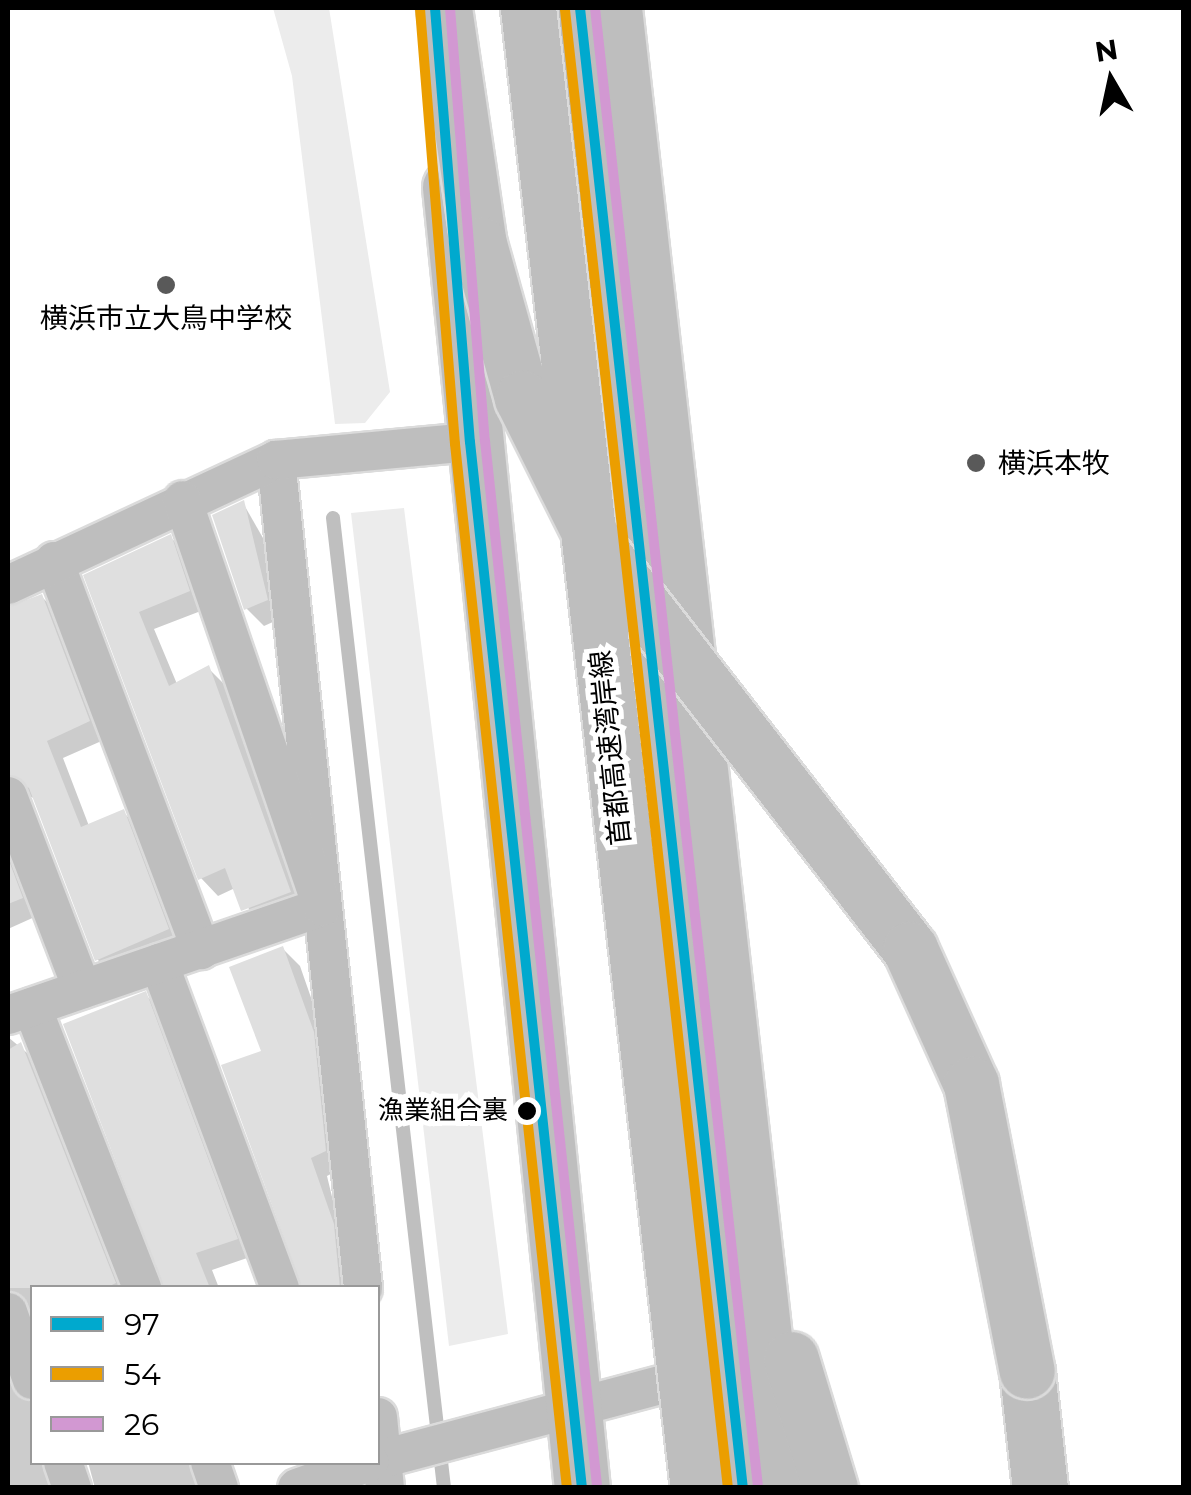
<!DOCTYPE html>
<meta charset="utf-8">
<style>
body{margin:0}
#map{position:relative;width:1191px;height:1495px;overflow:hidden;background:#fff;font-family:Montserrat,"Noto Sans JP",sans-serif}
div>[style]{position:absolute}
.green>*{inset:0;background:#ececec}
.shadow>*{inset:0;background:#0003}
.stream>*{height:14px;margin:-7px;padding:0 7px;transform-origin:7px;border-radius:7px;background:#bfbfbf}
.building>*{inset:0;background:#dfdfdf}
.roads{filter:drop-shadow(2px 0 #dbdbdb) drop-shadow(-2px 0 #dbdbdb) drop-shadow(0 2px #dbdbdb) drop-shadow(0 -2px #dbdbdb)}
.minor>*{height:38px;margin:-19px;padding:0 19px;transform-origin:19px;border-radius:19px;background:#bebebe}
.trunk>*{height:55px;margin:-27.5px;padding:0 27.5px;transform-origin:27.5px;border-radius:27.5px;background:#bebebe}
.motorway>*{height:55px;margin:-27.5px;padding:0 27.5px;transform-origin:27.5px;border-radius:27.5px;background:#bebebe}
.bridges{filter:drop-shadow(2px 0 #dbdbdb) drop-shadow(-2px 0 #dbdbdb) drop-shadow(0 2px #dbdbdb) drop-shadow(0 -2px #dbdbdb)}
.motorway-bridge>*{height:55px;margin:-27.5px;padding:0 27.5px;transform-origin:27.5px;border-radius:27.5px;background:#bebebe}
.bus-1>*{height:10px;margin:-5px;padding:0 5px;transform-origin:5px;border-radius:5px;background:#00a9ce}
.bus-2>*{height:10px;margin:-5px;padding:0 5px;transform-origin:5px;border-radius:5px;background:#eb9e00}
.bus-3>*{height:10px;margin:-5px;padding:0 5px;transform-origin:5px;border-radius:5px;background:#d298d2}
.dots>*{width:28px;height:28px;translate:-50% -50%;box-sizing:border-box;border:5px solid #fff;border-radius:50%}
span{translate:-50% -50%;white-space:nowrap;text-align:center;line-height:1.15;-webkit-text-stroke:10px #fff;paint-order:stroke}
.bus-label{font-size:26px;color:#000}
.right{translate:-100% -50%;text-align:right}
.poi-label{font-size:28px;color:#000}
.left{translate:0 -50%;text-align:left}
.street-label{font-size:28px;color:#000}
.frame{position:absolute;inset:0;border:10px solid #000;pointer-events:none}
.legend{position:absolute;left:30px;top:1285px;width:350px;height:180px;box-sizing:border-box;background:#fff;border:2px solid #999;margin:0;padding:12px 18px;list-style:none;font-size:30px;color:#000}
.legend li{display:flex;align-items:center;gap:20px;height:50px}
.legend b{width:50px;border:2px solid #999}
.north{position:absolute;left:1061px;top:30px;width:100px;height:100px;-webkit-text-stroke:8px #fff;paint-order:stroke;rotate:351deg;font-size:28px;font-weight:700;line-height:40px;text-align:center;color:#000}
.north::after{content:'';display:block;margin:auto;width:35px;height:45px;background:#000;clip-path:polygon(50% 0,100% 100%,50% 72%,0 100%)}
</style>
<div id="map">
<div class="green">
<i style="clip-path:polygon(273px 8px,329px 8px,390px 392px,365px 423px,335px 424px,292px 76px)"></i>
<i style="clip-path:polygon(404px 508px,508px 1334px,449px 1346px,351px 513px)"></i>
</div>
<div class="shadow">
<i style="clip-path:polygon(243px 503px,279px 566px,284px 617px,264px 626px,247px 609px)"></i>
<i style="clip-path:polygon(170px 537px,188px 554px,206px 609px,154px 629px,177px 684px,208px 668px,225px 685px,307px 909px,261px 927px,235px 888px,218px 896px,201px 878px,86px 576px)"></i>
<i style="clip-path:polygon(42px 597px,59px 614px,106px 739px,63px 758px,89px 826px,123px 812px,140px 829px,185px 947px,115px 977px,98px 960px,36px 799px,17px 791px,8px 812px,8px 608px)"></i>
<i style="clip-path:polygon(8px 834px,39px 915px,8px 929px)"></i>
<i style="clip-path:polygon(283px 949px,300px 966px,330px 1052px,342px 1168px,327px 1176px,354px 1288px,303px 1288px,264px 1052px)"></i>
<i style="clip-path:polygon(145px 994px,162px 1012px,253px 1256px,212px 1270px,219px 1288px,162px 1288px)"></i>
<i style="clip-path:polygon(8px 1037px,38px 1062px,126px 1288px,32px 1288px,32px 1313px,8px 1318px)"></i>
<i style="clip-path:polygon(8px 1350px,32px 1402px,32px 1462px,82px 1462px,58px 1488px,8px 1488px)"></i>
<i style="clip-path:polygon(88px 1462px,216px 1462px,205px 1488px,95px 1488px)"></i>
</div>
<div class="stream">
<i style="left:333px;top:518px;width:976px;rotate:83.47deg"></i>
</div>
<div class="building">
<i style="clip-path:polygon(244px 500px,268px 600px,244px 610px,212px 515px)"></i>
<i style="clip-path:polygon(171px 534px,190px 591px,139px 612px,169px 686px,209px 665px,291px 892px,241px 911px,225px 868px,198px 880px,83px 575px)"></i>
<i style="clip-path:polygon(42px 594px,90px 721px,47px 741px,81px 827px,124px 809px,169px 929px,95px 961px,29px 788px,8px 774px,8px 607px)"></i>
<i style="clip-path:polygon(8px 858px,23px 898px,8px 904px)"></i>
<i style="clip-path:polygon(283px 946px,314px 1032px,326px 1151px,311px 1158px,334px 1224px,340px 1288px,302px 1288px,221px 1065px,261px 1051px,229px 967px)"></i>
<i style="clip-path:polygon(146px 991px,238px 1239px,196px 1253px,210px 1288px,164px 1288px,63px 1024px)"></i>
<i style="clip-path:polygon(21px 1042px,116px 1283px,105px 1288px,8px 1288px,8px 1050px)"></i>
</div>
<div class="roads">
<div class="minor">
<i style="left:276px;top:460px;width:833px;rotate:84deg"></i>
<i style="left:54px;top:561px;width:416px;rotate:69.3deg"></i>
<i style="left:8px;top:585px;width:296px;rotate:-25deg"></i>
<i style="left:276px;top:460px;width:195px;rotate:-5.3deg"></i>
<i style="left:8px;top:796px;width:207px;rotate:69deg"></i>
<i style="left:159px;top:963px;width:347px;rotate:69.6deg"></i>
<i style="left:32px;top:1007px;width:302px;rotate:68.6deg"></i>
<i style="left:8px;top:1015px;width:332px;rotate:-19deg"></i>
<i style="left:322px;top:907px;width:430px;rotate:-108.9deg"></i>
<i style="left:8px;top:1312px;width:72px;rotate:70.6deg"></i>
<i style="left:378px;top:1417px;width:71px;rotate:84.4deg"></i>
<i style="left:378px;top:1460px;width:342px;rotate:-14.9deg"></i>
<i style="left:63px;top:1462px;width:28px;rotate:71deg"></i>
<i style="left:210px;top:1462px;width:28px;rotate:71deg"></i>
<i style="left:297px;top:1488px;width:77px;rotate:-19.6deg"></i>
</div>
<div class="trunk">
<i style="left:580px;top:8px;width:1489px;rotate:83.72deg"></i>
<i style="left:450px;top:187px;width:1308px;rotate:84.21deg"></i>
</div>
<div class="motorway">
<i style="left:614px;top:8px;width:1489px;rotate:83.56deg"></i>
<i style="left:791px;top:1359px;width:135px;rotate:73.2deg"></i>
<i style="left:1027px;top:1371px;width:118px;rotate:83.7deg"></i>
</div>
</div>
<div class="bridges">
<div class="motorway-bridge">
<i style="left:444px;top:8px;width:239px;rotate:81.6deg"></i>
<i style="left:479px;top:244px;width:160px;rotate:74.4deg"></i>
<i style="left:522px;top:398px;width:163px;rotate:63.4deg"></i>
<i style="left:595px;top:544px;width:513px;rotate:52.13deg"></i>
<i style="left:910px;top:949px;width:148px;rotate:65.7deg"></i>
<i style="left:971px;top:1084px;width:292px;rotate:79deg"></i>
<i style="left:528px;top:8px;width:1490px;rotate:83.45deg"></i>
</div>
</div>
<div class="bus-1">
<i style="left:435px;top:8px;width:435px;rotate:85.4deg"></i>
<i style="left:470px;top:442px;width:1052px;rotate:83.89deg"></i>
<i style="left:580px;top:8px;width:1489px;rotate:83.72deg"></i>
</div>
<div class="bus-2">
<i style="left:420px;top:9px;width:436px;rotate:85.4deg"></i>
<i style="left:455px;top:444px;width:1050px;rotate:83.88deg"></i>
<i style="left:565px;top:10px;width:1487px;rotate:83.71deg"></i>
</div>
<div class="bus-3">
<i style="left:450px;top:8px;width:434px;rotate:85.4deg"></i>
<i style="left:485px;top:441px;width:1051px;rotate:83.88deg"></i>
<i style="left:595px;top:8px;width:1487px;rotate:83.71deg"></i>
</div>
<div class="dots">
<i style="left:166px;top:285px;background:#595959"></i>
<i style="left:976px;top:463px;background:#595959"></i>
<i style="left:527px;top:1111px;background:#000"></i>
</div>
<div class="bus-label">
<span class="right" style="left:508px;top:1111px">漁業組合裏</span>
</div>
<div class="poi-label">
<span style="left:166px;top:318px">横浜市立大鳥中学校</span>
<span class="left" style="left:998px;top:463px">横浜本牧</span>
</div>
<div class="street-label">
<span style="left:610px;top:748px;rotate:-96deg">首都高速湾岸線</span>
</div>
<div class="frame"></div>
<ul class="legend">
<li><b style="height:12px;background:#00a9ce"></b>97</li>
<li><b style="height:12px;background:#eb9e00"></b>54</li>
<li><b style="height:12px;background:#d298d2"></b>26</li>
</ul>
<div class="north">N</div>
</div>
